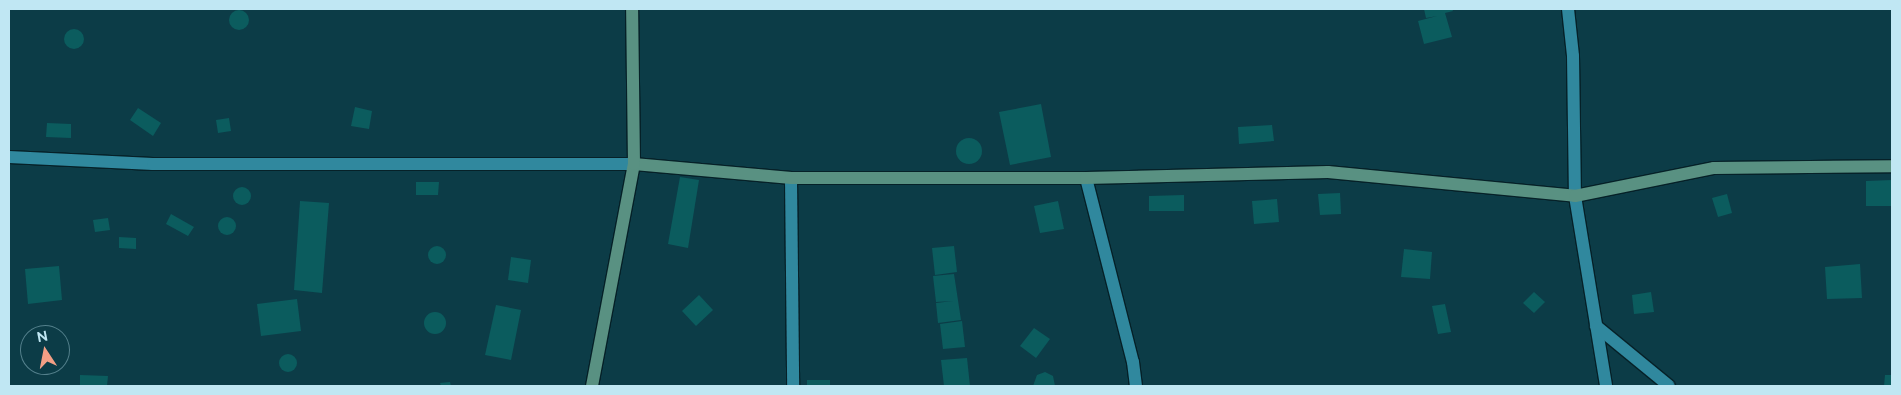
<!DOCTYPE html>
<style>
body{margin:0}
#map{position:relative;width:1901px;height:395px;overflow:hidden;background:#0c3c47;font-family:Raleway,sans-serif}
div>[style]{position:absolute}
.building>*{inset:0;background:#0b5c5e}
.round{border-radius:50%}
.roads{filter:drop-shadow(1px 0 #062128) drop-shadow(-1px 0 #062128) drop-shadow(0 1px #062128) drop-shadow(0 -1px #062128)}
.street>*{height:12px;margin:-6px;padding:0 6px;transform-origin:6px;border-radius:6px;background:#30889e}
.secondary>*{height:12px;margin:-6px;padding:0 6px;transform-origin:6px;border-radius:6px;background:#599182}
span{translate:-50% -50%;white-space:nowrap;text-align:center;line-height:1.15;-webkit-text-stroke:5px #0c3c47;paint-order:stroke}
.frame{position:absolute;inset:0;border:10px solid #c0e7f3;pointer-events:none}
.north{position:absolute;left:20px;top:325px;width:50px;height:50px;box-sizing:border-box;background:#0c3c47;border:1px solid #54808c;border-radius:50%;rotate:349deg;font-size:14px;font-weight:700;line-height:20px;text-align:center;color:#c0e7f3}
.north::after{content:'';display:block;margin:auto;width:18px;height:22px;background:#f39f85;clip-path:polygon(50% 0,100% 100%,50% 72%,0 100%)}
</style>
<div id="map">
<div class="building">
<i style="clip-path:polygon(1424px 9px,1452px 9px,1453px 11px,1445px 13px,1452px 37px,1424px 44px,1418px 21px,1437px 16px,1426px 18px)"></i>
<i class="round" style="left:229px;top:10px;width:20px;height:20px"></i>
<i class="round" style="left:64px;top:29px;width:20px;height:20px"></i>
<i style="clip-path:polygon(1041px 104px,1051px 157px,1010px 165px,999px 112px)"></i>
<i style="clip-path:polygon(355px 107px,372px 111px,369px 129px,351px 126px)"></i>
<i style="clip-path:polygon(138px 108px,161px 123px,153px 136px,130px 120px)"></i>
<i style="clip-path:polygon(229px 118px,231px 131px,218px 133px,216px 120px)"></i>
<i style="clip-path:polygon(47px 123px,71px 124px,71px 138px,46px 137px)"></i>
<i style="clip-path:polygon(1272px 125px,1274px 141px,1239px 144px,1238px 127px)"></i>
<i class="round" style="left:956px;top:138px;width:26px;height:26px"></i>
<i style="clip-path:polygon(680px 177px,699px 180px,688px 248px,668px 244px)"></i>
<i style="clip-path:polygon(1892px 180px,1892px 206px,1866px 206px,1866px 181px)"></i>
<i style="clip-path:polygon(416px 182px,439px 182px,438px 195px,416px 195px)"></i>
<i class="round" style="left:233px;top:187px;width:18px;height:18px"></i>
<i style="clip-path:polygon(1340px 193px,1341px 214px,1320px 215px,1318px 194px)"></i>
<i style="clip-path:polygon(1727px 194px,1732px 213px,1718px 217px,1712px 198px)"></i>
<i style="clip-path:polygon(1184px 195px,1184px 211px,1149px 211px,1149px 196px)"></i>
<i style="clip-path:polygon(1277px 199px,1279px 222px,1254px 224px,1252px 201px)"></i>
<i style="clip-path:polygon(300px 201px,329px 203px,322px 293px,294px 290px)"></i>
<i style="clip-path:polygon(1058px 201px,1064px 229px,1040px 233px,1034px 206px)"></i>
<i style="clip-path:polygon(171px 214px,194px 227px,188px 236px,166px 224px)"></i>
<i class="round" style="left:218px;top:217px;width:18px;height:18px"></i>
<i style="clip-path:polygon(108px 218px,110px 230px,95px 232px,93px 220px)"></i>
<i style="clip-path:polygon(119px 237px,136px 238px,136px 249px,119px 248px)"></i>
<i class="round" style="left:428px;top:246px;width:18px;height:18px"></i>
<i style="clip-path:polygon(954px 246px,957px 272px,935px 275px,932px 248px)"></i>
<i style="clip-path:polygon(1404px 249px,1432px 252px,1430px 279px,1401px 277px)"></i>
<i style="clip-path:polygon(511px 257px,531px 260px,528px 283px,508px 280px)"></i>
<i style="clip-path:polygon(1860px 264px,1862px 298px,1827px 299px,1825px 267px)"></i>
<i style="clip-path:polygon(59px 266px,62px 300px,28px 304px,25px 269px)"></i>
<i style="clip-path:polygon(954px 274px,961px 320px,938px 323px,936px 303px,953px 301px,936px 302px,933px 276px)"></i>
<i style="clip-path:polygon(1534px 292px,1545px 302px,1534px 313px,1523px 303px)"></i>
<i style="clip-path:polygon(1651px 292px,1654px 312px,1634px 314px,1632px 295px)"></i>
<i style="clip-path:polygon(699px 295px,713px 310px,696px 326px,682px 311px)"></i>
<i style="clip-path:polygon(297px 299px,301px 331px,261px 336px,257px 304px)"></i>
<i style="clip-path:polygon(1445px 304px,1451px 332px,1438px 334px,1432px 306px)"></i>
<i style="clip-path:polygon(496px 305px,521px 310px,511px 360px,485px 355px)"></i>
<i class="round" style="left:424px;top:312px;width:22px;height:22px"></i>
<i style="clip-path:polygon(962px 321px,965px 347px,943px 349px,940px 324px)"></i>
<i style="clip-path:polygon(1034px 328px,1050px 339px,1036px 358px,1020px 346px)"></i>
<i class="round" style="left:279px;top:354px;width:18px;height:18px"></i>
<i style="clip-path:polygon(967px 358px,970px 386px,944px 386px,941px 360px)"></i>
<i style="clip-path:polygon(1045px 372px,1053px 376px,1055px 386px,1033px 386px,1037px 375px)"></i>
<i style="clip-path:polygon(80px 375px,108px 376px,107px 386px,80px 386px)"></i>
<i style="clip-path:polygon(1885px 375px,1892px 375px,1892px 386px,1884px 386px)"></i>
<i style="clip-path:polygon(807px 380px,830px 380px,830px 386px,807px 386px)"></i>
<i style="clip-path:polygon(450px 382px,451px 386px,441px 386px,440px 383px)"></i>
</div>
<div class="roads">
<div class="street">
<i style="left:1568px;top:9px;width:47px;rotate:83.9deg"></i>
<i style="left:1573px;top:56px;width:140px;rotate:89.2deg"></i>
<i style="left:1575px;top:196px;width:193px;rotate:80.7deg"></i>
<i style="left:9px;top:157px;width:144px;rotate:2.8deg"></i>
<i style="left:153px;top:164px;width:481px"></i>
<i style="left:791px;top:178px;width:208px;rotate:89.4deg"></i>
<i style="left:1086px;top:178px;width:190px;rotate:75.7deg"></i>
<i style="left:1133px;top:362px;width:24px;rotate:83deg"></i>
<i style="left:1596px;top:326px;width:94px;rotate:39.4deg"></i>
</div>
<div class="secondary">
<i style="left:634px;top:164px;width:158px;rotate:5.1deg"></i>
<i style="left:791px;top:178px;width:295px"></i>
<i style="left:1086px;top:178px;width:242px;rotate:-1.4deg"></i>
<i style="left:1328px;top:172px;width:248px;rotate:5.5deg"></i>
<i style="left:1575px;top:196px;width:142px;rotate:-11.4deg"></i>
<i style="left:1714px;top:168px;width:178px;rotate:-0.6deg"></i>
<i style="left:592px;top:386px;width:226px;rotate:-79.3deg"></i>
<i style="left:634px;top:164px;width:155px;rotate:-90.7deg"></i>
</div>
</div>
<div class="frame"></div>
<div class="north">N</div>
</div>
